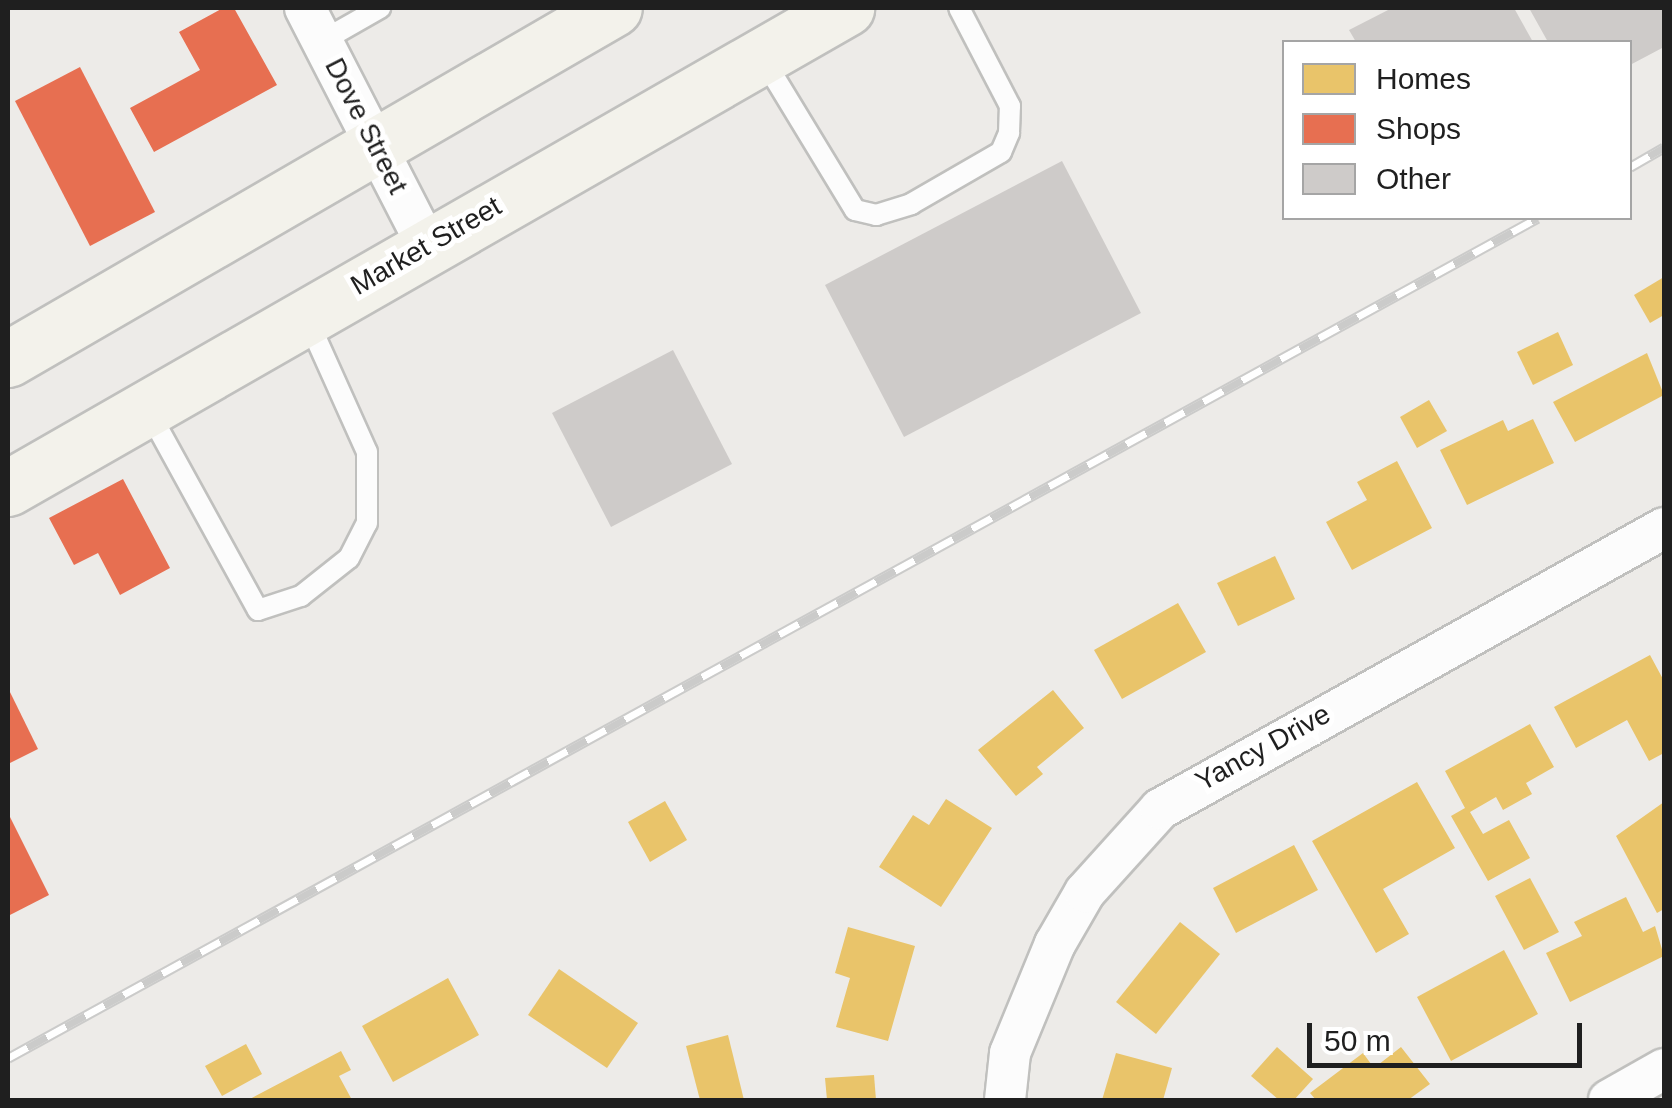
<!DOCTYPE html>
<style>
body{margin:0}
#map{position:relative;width:1672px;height:1108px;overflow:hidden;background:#edebe8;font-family:Helvetica,sans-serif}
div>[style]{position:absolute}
.homes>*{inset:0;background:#e9c46a}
.shops>*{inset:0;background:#e76f51}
.building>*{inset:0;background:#cecbc9}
.roads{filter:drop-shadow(2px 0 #c0c0be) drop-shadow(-2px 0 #c0c0be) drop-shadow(0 2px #c0c0be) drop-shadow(0 -2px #c0c0be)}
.lane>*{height:20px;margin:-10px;padding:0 10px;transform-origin:10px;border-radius:10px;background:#fcfcfc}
.street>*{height:40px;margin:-20px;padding:0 20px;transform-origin:20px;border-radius:20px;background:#fcfcfc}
.secondary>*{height:55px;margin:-27.5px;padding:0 27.5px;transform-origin:27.5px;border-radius:27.5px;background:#f3f2eb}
.rail>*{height:11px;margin-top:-5.5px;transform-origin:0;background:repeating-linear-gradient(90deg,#fff 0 22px,#cbcbca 0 44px);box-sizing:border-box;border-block:2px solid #cbcbca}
span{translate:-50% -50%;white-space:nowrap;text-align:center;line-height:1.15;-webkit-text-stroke:10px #fff;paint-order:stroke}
.street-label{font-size:28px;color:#1f1f1f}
.frame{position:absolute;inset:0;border:10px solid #1f1f1f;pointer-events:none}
.legend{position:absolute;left:1282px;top:40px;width:350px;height:180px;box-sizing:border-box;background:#fff;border:2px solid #a5a5a5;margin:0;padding:12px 18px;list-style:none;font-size:30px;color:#1f1f1f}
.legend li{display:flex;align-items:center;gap:20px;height:50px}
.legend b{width:50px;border:2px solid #a5a5a5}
.scale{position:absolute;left:1307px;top:1023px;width:275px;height:45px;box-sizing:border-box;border:5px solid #1f1f1f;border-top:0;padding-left:12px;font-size:30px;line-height:35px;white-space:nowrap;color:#1f1f1f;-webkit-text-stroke:8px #fff;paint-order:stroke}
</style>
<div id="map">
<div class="homes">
<i style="clip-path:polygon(1664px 277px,1664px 315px,1650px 323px,1634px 295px)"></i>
<i style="clip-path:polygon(1558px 332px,1573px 365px,1533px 385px,1517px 352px)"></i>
<i style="clip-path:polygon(1647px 353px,1664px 395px,1575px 442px,1553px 402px)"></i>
<i style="clip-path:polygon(1429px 400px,1447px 431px,1417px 448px,1400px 417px)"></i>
<i style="clip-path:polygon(1533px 419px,1554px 463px,1467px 505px,1440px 450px,1503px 420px,1508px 431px)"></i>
<i style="clip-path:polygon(1397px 461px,1432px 528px,1352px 570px,1326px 522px,1367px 500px,1357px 482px)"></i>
<i style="clip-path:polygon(1275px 556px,1295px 599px,1238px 626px,1217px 583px)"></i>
<i style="clip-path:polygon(1178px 603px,1206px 652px,1122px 699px,1094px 650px)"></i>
<i style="clip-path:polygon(1650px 655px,1664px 681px,1664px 753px,1649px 761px,1627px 720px,1576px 748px,1554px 707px)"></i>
<i style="clip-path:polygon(1053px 690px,1084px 728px,1037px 767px,1043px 774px,1016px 796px,978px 750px)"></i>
<i style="clip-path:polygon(1530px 724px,1554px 767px,1526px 783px,1532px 794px,1503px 810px,1496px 797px,1470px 812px,1483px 834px,1509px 820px,1530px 858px,1488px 881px,1451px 816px,1465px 808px,1445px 771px)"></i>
<i style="clip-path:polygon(1417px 782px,1455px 848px,1383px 889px,1409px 934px,1376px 953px,1312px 841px)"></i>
<i style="clip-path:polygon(946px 799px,992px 828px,941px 907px,879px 867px,913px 815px,929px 825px)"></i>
<i style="clip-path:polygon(665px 801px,687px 840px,650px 862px,628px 822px)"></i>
<i style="clip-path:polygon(1664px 802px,1664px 909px,1657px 913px,1616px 836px)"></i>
<i style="clip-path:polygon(1294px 845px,1318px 890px,1236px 933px,1213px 888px)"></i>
<i style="clip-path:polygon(1530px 878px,1559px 932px,1524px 950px,1495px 896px)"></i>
<i style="clip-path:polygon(1626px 897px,1643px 932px,1655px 926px,1664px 956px,1570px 1002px,1546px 953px,1582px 936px,1574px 922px)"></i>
<i style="clip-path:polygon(1180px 922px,1220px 954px,1156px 1034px,1116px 1002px)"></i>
<i style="clip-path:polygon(848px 927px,915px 946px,888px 1041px,836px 1027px,850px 978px,835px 973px)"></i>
<i style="clip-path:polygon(1504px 950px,1538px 1014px,1451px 1061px,1417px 997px)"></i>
<i style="clip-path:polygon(559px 969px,638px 1023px,607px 1068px,528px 1015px)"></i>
<i style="clip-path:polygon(448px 978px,479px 1035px,393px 1082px,362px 1026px)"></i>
<i style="clip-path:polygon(728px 1035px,744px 1100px,700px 1100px,686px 1046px)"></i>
<i style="clip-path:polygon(246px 1044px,262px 1074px,222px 1096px,205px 1066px)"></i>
<i style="clip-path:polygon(1277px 1047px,1313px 1079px,1294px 1100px,1279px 1100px,1251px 1076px)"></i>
<i style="clip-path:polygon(1401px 1047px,1430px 1084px,1408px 1100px,1316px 1100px,1310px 1093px,1363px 1053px,1374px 1068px)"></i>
<i style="clip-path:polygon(341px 1051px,351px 1070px,339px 1076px,352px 1100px,248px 1100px)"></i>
<i style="clip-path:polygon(1116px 1053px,1172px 1068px,1163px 1100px,1102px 1100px)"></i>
<i style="clip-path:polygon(874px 1075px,876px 1100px,827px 1100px,825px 1078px)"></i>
</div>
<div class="shops">
<i style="clip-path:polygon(223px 8px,234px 8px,277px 85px,154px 152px,130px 108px,200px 70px,179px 32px)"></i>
<i style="clip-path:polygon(80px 67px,155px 212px,90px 246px,15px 101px)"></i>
<i style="clip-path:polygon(123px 479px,170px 568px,120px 595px,98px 553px,74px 565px,49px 518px)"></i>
<i style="clip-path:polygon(8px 688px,38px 749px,8px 764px)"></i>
<i style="clip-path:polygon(8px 813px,49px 895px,8px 916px)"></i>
</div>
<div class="building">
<i style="clip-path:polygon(1392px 8px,1514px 8px,1533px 42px,1356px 42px,1349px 30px)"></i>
<i style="clip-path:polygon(1529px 8px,1664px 8px,1664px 47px,1630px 65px,1630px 42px,1548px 42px)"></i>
<i style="clip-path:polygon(1062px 161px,1141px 313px,904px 437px,825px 285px)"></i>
<i style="clip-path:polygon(673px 350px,732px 464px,611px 527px,552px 413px)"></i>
</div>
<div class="roads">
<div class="lane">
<i style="left:322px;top:41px;width:67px;rotate:-29.6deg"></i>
<i style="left:762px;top:57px;width:179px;rotate:58.7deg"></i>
<i style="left:855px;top:210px;width:22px;rotate:13deg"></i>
<i style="left:876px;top:215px;width:37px;rotate:-17deg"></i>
<i style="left:911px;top:204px;width:104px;rotate:-30deg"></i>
<i style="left:1001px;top:152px;width:21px;rotate:-67deg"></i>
<i style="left:1009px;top:133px;width:27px;rotate:-88deg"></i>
<i style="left:1010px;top:106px;width:110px;rotate:-117.5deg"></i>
<i style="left:149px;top:412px;width:226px;rotate:61.2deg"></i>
<i style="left:258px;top:610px;width:45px;rotate:-18deg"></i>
<i style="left:301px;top:596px;width:61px;rotate:-38.4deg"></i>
<i style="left:349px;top:558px;width:39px;rotate:-63deg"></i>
<i style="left:367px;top:523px;width:71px;rotate:-90deg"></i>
<i style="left:367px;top:452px;width:144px;rotate:-114.2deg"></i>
</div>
<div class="street">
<i style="left:305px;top:8px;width:267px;rotate:62.8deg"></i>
<i style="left:1005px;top:1100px;width:47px;rotate:-83.9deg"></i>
<i style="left:1010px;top:1053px;width:118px;rotate:-67.6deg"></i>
<i style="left:1055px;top:944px;width:60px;rotate:-60deg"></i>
<i style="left:1085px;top:892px;width:112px;rotate:-47.9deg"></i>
<i style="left:1160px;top:809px;width:577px;rotate:-29.14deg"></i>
<i style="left:1609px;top:1100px;width:63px;rotate:-29.4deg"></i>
</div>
<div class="secondary">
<i style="left:8px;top:359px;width:700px;rotate:-30.08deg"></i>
<i style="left:8px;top:488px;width:966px;rotate:-29.8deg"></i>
</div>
</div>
<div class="rail">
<i style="left:1630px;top:167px;width:39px;rotate:-30deg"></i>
<i style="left:8px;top:1058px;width:1745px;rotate:-28.78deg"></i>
</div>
<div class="street-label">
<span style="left:366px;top:126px;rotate:63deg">Dove Street</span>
<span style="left:426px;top:246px;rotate:-30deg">Market Street</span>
<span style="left:1263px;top:748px;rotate:-29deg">Yancy Drive</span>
</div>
<div class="frame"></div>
<ul class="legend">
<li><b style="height:28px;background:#e9c46a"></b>Homes</li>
<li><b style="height:28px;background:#e76f51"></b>Shops</li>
<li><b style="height:28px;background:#cecbc9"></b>Other</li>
</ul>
<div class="scale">50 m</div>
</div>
